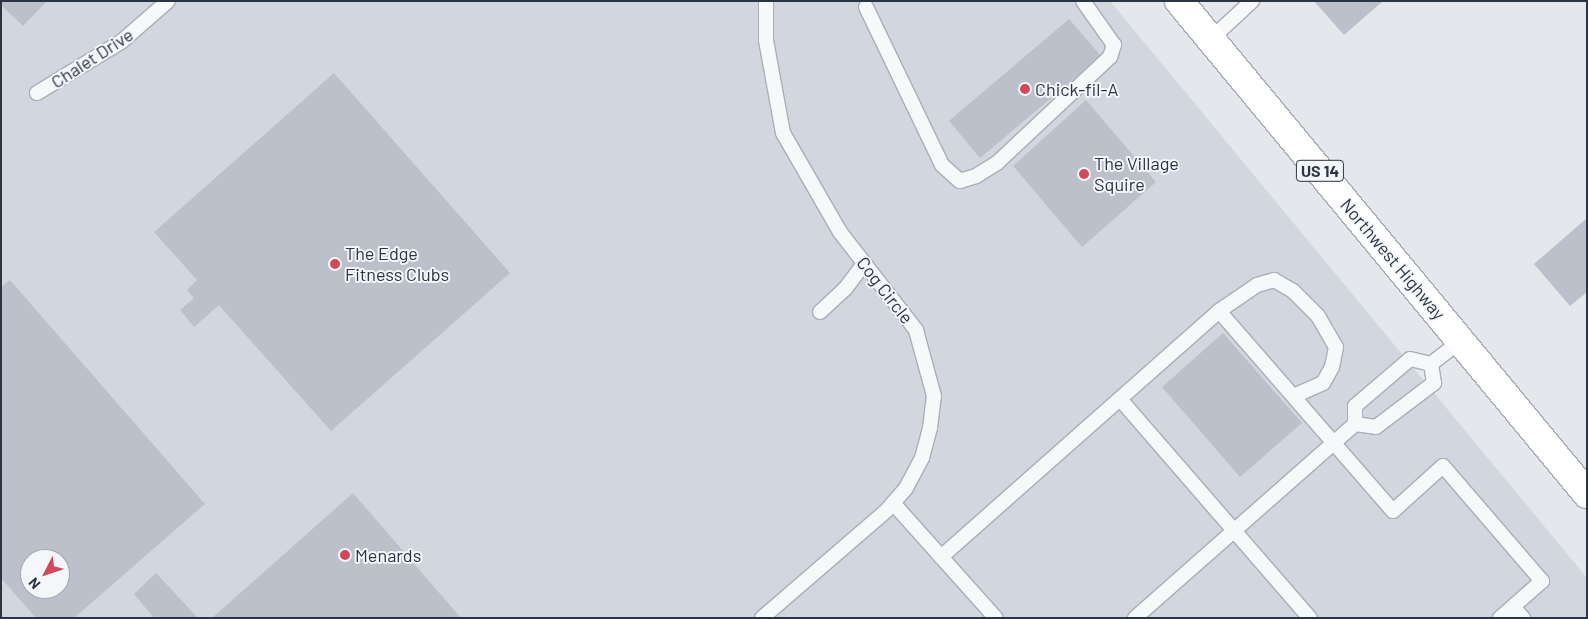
<!DOCTYPE html>
<style>
body{margin:0}
#map{position:relative;width:1588px;height:619px;overflow:hidden;background:#e4e7ec;font-family:Barlow,sans-serif}
div>[style]{position:absolute}
.built>*{inset:0;background:#d2d6de}
.building>*{inset:0;background:#bbc0ca}
.roads{filter:drop-shadow(1px 0 #a9aeb7) drop-shadow(-1px 0 #a9aeb7) drop-shadow(0 1px #a9aeb7) drop-shadow(0 -1px #a9aeb7)}
.service>*{height:14px;margin:-7px;padding:0 7px;transform-origin:7px;border-radius:7px;background:#f7f8fa}
.primary>*{height:28px;margin:-14px;padding:0 14px;transform-origin:14px;border-radius:14px;background:#fff}
.dots>*{width:14px;height:14px;translate:-50% -50%;box-sizing:border-box;border:2px solid #f4f6f9;border-radius:50%}
span{translate:-50% -50%;white-space:nowrap;text-align:center;line-height:1.15;-webkit-text-stroke:4px #f4f6f9;paint-order:stroke}
.shield-label span{padding:1px 4px;background:#f4f6f9;border:1px solid;border-radius:4px;-webkit-text-stroke-width:0}
.shield-label{font-size:16px;color:#2b3445;font-weight:700}
.street-label{font-size:18px;color:#2b3445}
.poi-label{font-size:18px;color:#2b3445}
.left{translate:0 -50%;text-align:left}
.frame{position:absolute;inset:0;border:2px solid #2b3445;pointer-events:none}
.north{position:absolute;left:20px;top:549px;width:50px;height:50px;box-sizing:border-box;background:#f4f6f9;border:1px solid #a4a8b1;border-radius:50%;rotate:229deg;font-size:14px;font-weight:700;line-height:20px;text-align:center;color:#2b3445}
.north::after{content:'';display:block;margin:auto;width:18px;height:22px;background:#d1495b;clip-path:polygon(50% 0,100% 100%,50% 72%,0 100%)}
</style>
<div id="map">
<div class="built">
<i style="clip-path:polygon(evenodd,1px 1px,1110px 1px,1587px 578px,1587px 618px,1px 618px,1px 1px,30px 559px,60px 559px,60px 589px,30px 589px,30px 559px)"></i>
</div>
<div class="building">
<i style="clip-path:polygon(1px 1px,47px 1px,23px 26px,1px 5px)"></i>
<i style="clip-path:polygon(1314px 1px,1383px 1px,1344px 35px)"></i>
<i style="clip-path:polygon(1069px 19px,1101px 56px,980px 158px,949px 121px)"></i>
<i style="clip-path:polygon(334px 73px,510px 273px,331px 431px,219px 305px,194px 327px,180px 310px,194px 298px,187px 290px,197px 280px,154px 232px)"></i>
<i style="clip-path:polygon(1086px 100px,1156px 182px,1082px 247px,1013px 166px)"></i>
<i style="clip-path:polygon(1587px 218px,1587px 292px,1570px 306px,1534px 264px)"></i>
<i style="clip-path:polygon(evenodd,10px 280px,205px 504px,74px 618px,36px 618px,1px 578px,1px 287px,10px 280px,30px 559px,60px 559px,60px 589px,30px 589px,30px 559px)"></i>
<i style="clip-path:polygon(1223px 333px,1302px 423px,1240px 477px,1162px 387px)"></i>
<i style="clip-path:polygon(353px 493px,461px 618px,212px 618px)"></i>
<i style="clip-path:polygon(156px 573px,183px 602px,198px 618px,154px 618px,134px 594px)"></i>
</div>
<div class="roads">
<div class="service">
<i style="left:866px;top:7px;width:175px;rotate:64.3deg"></i>
<i style="left:942px;top:165px;width:24px;rotate:42deg"></i>
<i style="left:960px;top:181px;width:17px;rotate:-17deg"></i>
<i style="left:976px;top:176px;width:26px;rotate:-32deg"></i>
<i style="left:998px;top:162px;width:154px;rotate:-43.2deg"></i>
<i style="left:1110px;top:57px;width:13px;rotate:-72deg"></i>
<i style="left:1114px;top:45px;width:54px;rotate:-125.2deg"></i>
<i style="left:1211px;top:39px;width:56px;rotate:-42.8deg"></i>
<i style="left:37px;top:93px;width:98px;rotate:-31.3deg"></i>
<i style="left:121px;top:42px;width:62px;rotate:-41.1deg"></i>
<i style="left:1219px;top:311px;width:46px;rotate:-34.4deg"></i>
<i style="left:1257px;top:285px;width:18px;rotate:-16deg"></i>
<i style="left:1274px;top:280px;width:22px;rotate:30deg"></i>
<i style="left:1293px;top:291px;width:35px;rotate:45deg"></i>
<i style="left:1318px;top:316px;width:36px;rotate:60deg"></i>
<i style="left:1336px;top:347px;width:20px;rotate:101deg"></i>
<i style="left:1332px;top:367px;width:18px;rotate:119deg"></i>
<i style="left:1323px;top:383px;width:32px;rotate:156deg"></i>
<i style="left:820px;top:312px;width:34px;rotate:-43deg"></i>
<i style="left:845px;top:289px;width:31px;rotate:-53deg"></i>
<i style="left:1431px;top:364px;width:37px;rotate:-38deg"></i>
<i style="left:1120px;top:399px;width:290px;rotate:49.1deg"></i>
<i style="left:1355px;top:424px;width:18px;rotate:-90deg"></i>
<i style="left:1355px;top:406px;width:72px;rotate:-40.5deg"></i>
<i style="left:1410px;top:359px;width:22px;rotate:13deg"></i>
<i style="left:893px;top:503px;width:154px;rotate:48.2deg"></i>
<i style="left:941px;top:557px;width:371px;rotate:-41.5deg"></i>
<i style="left:1219px;top:311px;width:265px;rotate:49deg"></i>
<i style="left:1393px;top:511px;width:67px;rotate:-42deg"></i>
<i style="left:1443px;top:466px;width:152px;rotate:49.3deg"></i>
<i style="left:1542px;top:581px;width:56px;rotate:138.6deg"></i>
<i style="left:1513px;top:607px;width:15px;rotate:48deg"></i>
<i style="left:762px;top:618px;width:165px;rotate:-40.8deg"></i>
<i style="left:887px;top:510px;width:29px;rotate:-49deg"></i>
<i style="left:906px;top:488px;width:34px;rotate:-62deg"></i>
<i style="left:922px;top:458px;width:31px;rotate:-75deg"></i>
<i style="left:930px;top:428px;width:32px;rotate:-83deg"></i>
<i style="left:934px;top:396px;width:68px;rotate:-105.3deg"></i>
<i style="left:916px;top:330px;width:124px;rotate:-127.8deg"></i>
<i style="left:840px;top:232px;width:114px;rotate:-119.9deg"></i>
<i style="left:783px;top:133px;width:95px;rotate:-100.4deg"></i>
<i style="left:766px;top:40px;width:39px;rotate:-90deg"></i>
<i style="left:1135px;top:618px;width:293px;rotate:-41.4deg"></i>
<i style="left:1355px;top:424px;width:21px;rotate:8deg"></i>
<i style="left:1376px;top:427px;width:73px;rotate:-37.2deg"></i>
<i style="left:1434px;top:383px;width:19px;rotate:-99deg"></i>
</div>
<div class="primary">
<i style="left:1179px;top:1px;width:640px;rotate:50.39deg"></i>
</div>
</div>
<div class="dots">
<i style="left:1025px;top:89px;background:#d1495b"></i>
<i style="left:1084px;top:174px;background:#d1495b"></i>
<i style="left:335px;top:264px;background:#d1495b"></i>
<i style="left:345px;top:555px;background:#d1495b"></i>
</div>
<div class="shield-label">
<span style="left:1320px;top:171px">US 14</span>
</div>
<div class="street-label">
<span style="left:92px;top:58px;rotate:-33deg">Chalet Drive</span>
<span style="left:1393px;top:259px;rotate:50deg">Northwest Highway</span>
<span style="left:885px;top:290px;rotate:52deg">Cog Circle</span>
</div>
<div class="poi-label">
<span class="left" style="left:1035px;top:89px">Chick-fil-A</span>
<span class="left" style="left:1094px;top:174px">The Village<br>Squire</span>
<span class="left" style="left:345px;top:264px">The Edge<br>Fitness Clubs</span>
<span class="left" style="left:355px;top:555px">Menards</span>
</div>
<div class="frame"></div>
<div class="north">N</div>
</div>
